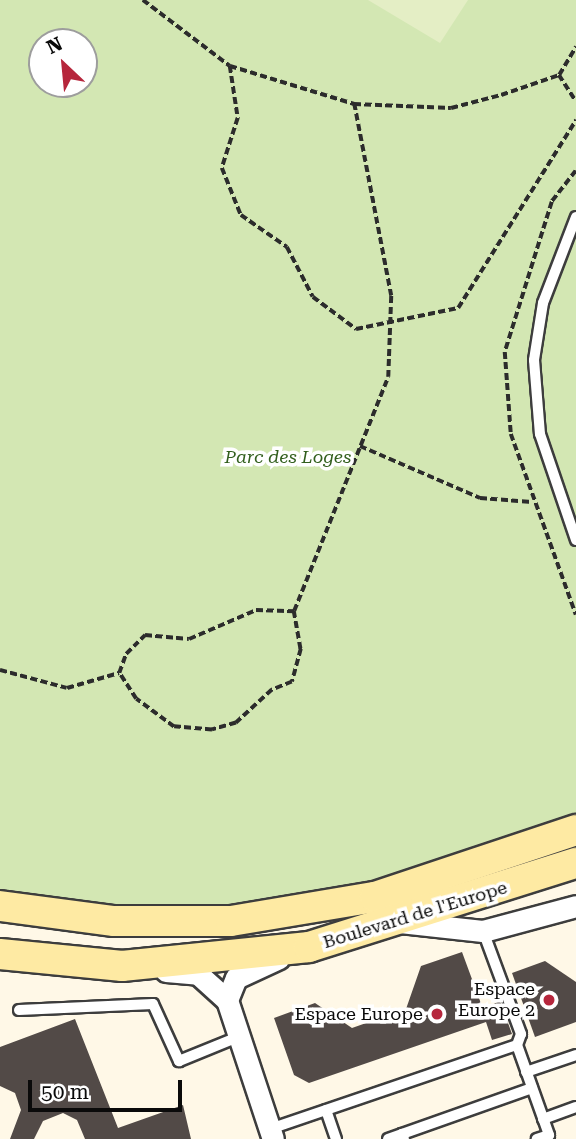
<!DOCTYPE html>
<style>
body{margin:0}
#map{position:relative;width:576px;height:1139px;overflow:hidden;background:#fff8e7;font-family:"Roboto Serif",serif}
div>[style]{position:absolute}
.green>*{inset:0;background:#d3e7b3}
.pitch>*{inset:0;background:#e4eec5}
.building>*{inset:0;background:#524a47}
.path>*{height:3.5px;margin-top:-1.75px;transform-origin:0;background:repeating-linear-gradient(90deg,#2c2c2c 0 7px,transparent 0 10.5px)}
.roads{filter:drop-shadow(2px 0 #3d3d3d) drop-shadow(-2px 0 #3d3d3d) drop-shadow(0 2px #3d3d3d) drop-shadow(0 -2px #3d3d3d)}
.service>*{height:10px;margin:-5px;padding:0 5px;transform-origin:5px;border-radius:5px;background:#fff}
.minor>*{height:21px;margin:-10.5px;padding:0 10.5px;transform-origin:10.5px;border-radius:10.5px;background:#fff}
.secondary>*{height:30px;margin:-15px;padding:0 15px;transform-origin:15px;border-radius:15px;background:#feeaa3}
.dots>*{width:19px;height:19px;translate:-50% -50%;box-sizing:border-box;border:4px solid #fff;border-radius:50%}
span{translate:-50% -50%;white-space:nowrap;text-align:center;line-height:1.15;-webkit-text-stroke:7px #fff;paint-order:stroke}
.park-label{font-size:18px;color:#325f1d;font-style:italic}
.street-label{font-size:18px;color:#0a0a0a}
.poi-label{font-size:18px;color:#0a0a0a}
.right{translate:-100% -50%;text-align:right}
.north{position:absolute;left:28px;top:28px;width:70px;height:70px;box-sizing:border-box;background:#fff;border:2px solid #9d9d9d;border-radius:50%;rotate:334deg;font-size:19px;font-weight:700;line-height:28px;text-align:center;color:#0a0a0a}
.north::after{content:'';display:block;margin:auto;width:24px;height:32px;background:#b6263c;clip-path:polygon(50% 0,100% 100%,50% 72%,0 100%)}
.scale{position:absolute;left:28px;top:1080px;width:154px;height:32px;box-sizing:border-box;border:4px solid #0a0a0a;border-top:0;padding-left:9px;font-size:21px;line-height:24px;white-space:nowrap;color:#0a0a0a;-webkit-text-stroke:5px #fff;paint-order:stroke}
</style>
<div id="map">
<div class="green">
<i style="clip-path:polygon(evenodd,0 0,576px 0,576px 830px,303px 911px,0 906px,0 0,42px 42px,84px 42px,84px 84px,42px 84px,42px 42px)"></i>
</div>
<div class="pitch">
<i style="clip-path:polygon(368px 0,468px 0,440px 43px)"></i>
</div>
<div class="building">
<i style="clip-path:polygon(462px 952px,483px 1009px,500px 1001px,512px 1034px,492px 1040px,486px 1022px,309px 1083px,294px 1075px,274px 1018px,315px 1003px,352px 1028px,406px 1009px,421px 966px)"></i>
<i style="clip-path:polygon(545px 961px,576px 982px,576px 1022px,535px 1037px,512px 973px)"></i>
<i style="clip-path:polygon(75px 1019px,118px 1128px,183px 1105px,191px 1139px,85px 1139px,77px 1120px,63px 1113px,43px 1121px,34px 1139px,10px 1139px,21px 1110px,15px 1093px,0 1086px,0 1047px)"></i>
</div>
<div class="path">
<i style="left:143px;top:0;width:109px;rotate:37.2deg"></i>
<i style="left:230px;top:66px;width:130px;rotate:17deg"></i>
<i style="left:354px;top:104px;width:97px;rotate:2.4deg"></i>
<i style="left:451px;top:108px;width:52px;rotate:-14.6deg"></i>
<i style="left:501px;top:95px;width:61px;rotate:-19deg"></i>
<i style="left:559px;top:75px;width:33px;rotate:-59deg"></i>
<i style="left:230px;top:66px;width:53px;rotate:81.3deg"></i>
<i style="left:238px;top:118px;width:52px;rotate:107.7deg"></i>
<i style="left:222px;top:168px;width:51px;rotate:68deg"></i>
<i style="left:241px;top:215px;width:56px;rotate:34.8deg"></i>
<i style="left:287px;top:247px;width:56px;rotate:62.5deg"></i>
<i style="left:313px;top:297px;width:54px;rotate:36.7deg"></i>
<i style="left:356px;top:329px;width:104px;rotate:-11.6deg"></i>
<i style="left:458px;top:308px;width:222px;rotate:-57.9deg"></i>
<i style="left:559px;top:75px;width:31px;rotate:57deg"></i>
<i style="left:576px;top:171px;width:39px;rotate:128deg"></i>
<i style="left:552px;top:202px;width:157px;rotate:107.4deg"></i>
<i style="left:505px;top:352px;width:82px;rotate:85.8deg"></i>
<i style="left:511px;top:434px;width:192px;rotate:70.2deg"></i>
<i style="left:360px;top:446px;width:131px;rotate:23.4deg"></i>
<i style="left:480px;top:498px;width:52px;rotate:4.4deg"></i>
<i style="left:294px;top:611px;width:252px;rotate:-68.1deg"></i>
<i style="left:388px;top:377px;width:81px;rotate:-87.9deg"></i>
<i style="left:391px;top:296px;width:196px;rotate:-100.9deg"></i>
<i style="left:0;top:670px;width:69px;rotate:15deg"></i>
<i style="left:67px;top:688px;width:54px;rotate:-16.1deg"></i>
<i style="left:119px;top:673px;width:20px;rotate:-70deg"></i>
<i style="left:126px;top:654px;width:27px;rotate:-45deg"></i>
<i style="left:145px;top:635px;width:44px;rotate:5.2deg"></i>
<i style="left:189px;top:639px;width:73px;rotate:-23.4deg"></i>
<i style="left:256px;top:610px;width:38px;rotate:2deg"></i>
<i style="left:294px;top:611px;width:39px;rotate:80deg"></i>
<i style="left:301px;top:649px;width:34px;rotate:105deg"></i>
<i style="left:292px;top:682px;width:22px;rotate:158deg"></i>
<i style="left:272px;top:690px;width:49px;rotate:137.5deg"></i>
<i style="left:236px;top:723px;width:25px;rotate:164deg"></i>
<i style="left:212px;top:730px;width:38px;rotate:-175deg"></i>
<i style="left:174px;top:727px;width:47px;rotate:-143.6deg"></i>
<i style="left:136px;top:699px;width:31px;rotate:-123deg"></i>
</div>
<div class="roads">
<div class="service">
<i style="left:576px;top:217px;width:92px;rotate:111deg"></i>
<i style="left:543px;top:303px;width:58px;rotate:99deg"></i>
<i style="left:534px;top:360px;width:74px;rotate:85.4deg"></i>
<i style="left:540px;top:434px;width:112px;rotate:71.2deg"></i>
<i style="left:483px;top:931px;width:110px;rotate:69.7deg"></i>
<i style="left:521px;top:1034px;width:12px;rotate:110deg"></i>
<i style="left:19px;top:1010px;width:134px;rotate:-2.6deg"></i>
<i style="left:153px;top:1004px;width:63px;rotate:65.5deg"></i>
<i style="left:179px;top:1061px;width:64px;rotate:-22.1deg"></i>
<i style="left:526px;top:1072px;width:53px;rotate:-18.8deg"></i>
<i style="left:326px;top:1110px;width:31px;rotate:71deg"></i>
<i style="left:543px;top:1119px;width:35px;rotate:-20deg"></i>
<i style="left:270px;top:1129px;width:261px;rotate:-18.8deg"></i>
<i style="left:517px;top:1045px;width:96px;rotate:70.4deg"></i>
<i style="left:549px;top:1135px;width:13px;rotate:162deg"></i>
<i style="left:402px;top:1134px;width:138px;rotate:-19.5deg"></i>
<i style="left:388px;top:1139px;width:15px;rotate:-20deg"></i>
<i style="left:402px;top:1134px;width:5px;rotate:68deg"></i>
</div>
<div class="minor">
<i style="left:400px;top:922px;width:83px;rotate:6.2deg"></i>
<i style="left:483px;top:931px;width:96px;rotate:-15deg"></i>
<i style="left:166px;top:971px;width:32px;rotate:5deg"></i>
<i style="left:198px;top:974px;width:39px;rotate:42deg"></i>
<i style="left:227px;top:1000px;width:146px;rotate:71.7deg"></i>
<i style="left:227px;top:1000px;width:24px;rotate:-68deg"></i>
<i style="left:236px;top:978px;width:47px;rotate:-24.9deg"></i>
</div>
<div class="secondary">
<i style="left:0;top:906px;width:115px;rotate:7.5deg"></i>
<i style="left:114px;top:921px;width:117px"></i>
<i style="left:231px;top:921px;width:146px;rotate:-9.5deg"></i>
<i style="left:375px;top:897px;width:212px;rotate:-18.4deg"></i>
<i style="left:0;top:954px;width:123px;rotate:5.6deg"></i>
<i style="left:122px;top:966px;width:188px;rotate:-5.8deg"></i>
<i style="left:309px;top:947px;width:280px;rotate:-17.5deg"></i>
</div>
</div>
<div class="dots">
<i style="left:549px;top:1000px;background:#b6263c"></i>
<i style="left:437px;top:1014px;background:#b6263c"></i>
</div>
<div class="park-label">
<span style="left:288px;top:457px">Parc des Loges</span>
</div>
<div class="street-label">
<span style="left:415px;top:915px;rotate:-17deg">Boulevard de l'Europe</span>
</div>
<div class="poi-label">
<span class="right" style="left:535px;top:1000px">Espace<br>Europe 2</span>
<span class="right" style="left:423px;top:1014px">Espace Europe</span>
</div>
<div class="north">N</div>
<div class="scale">50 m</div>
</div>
